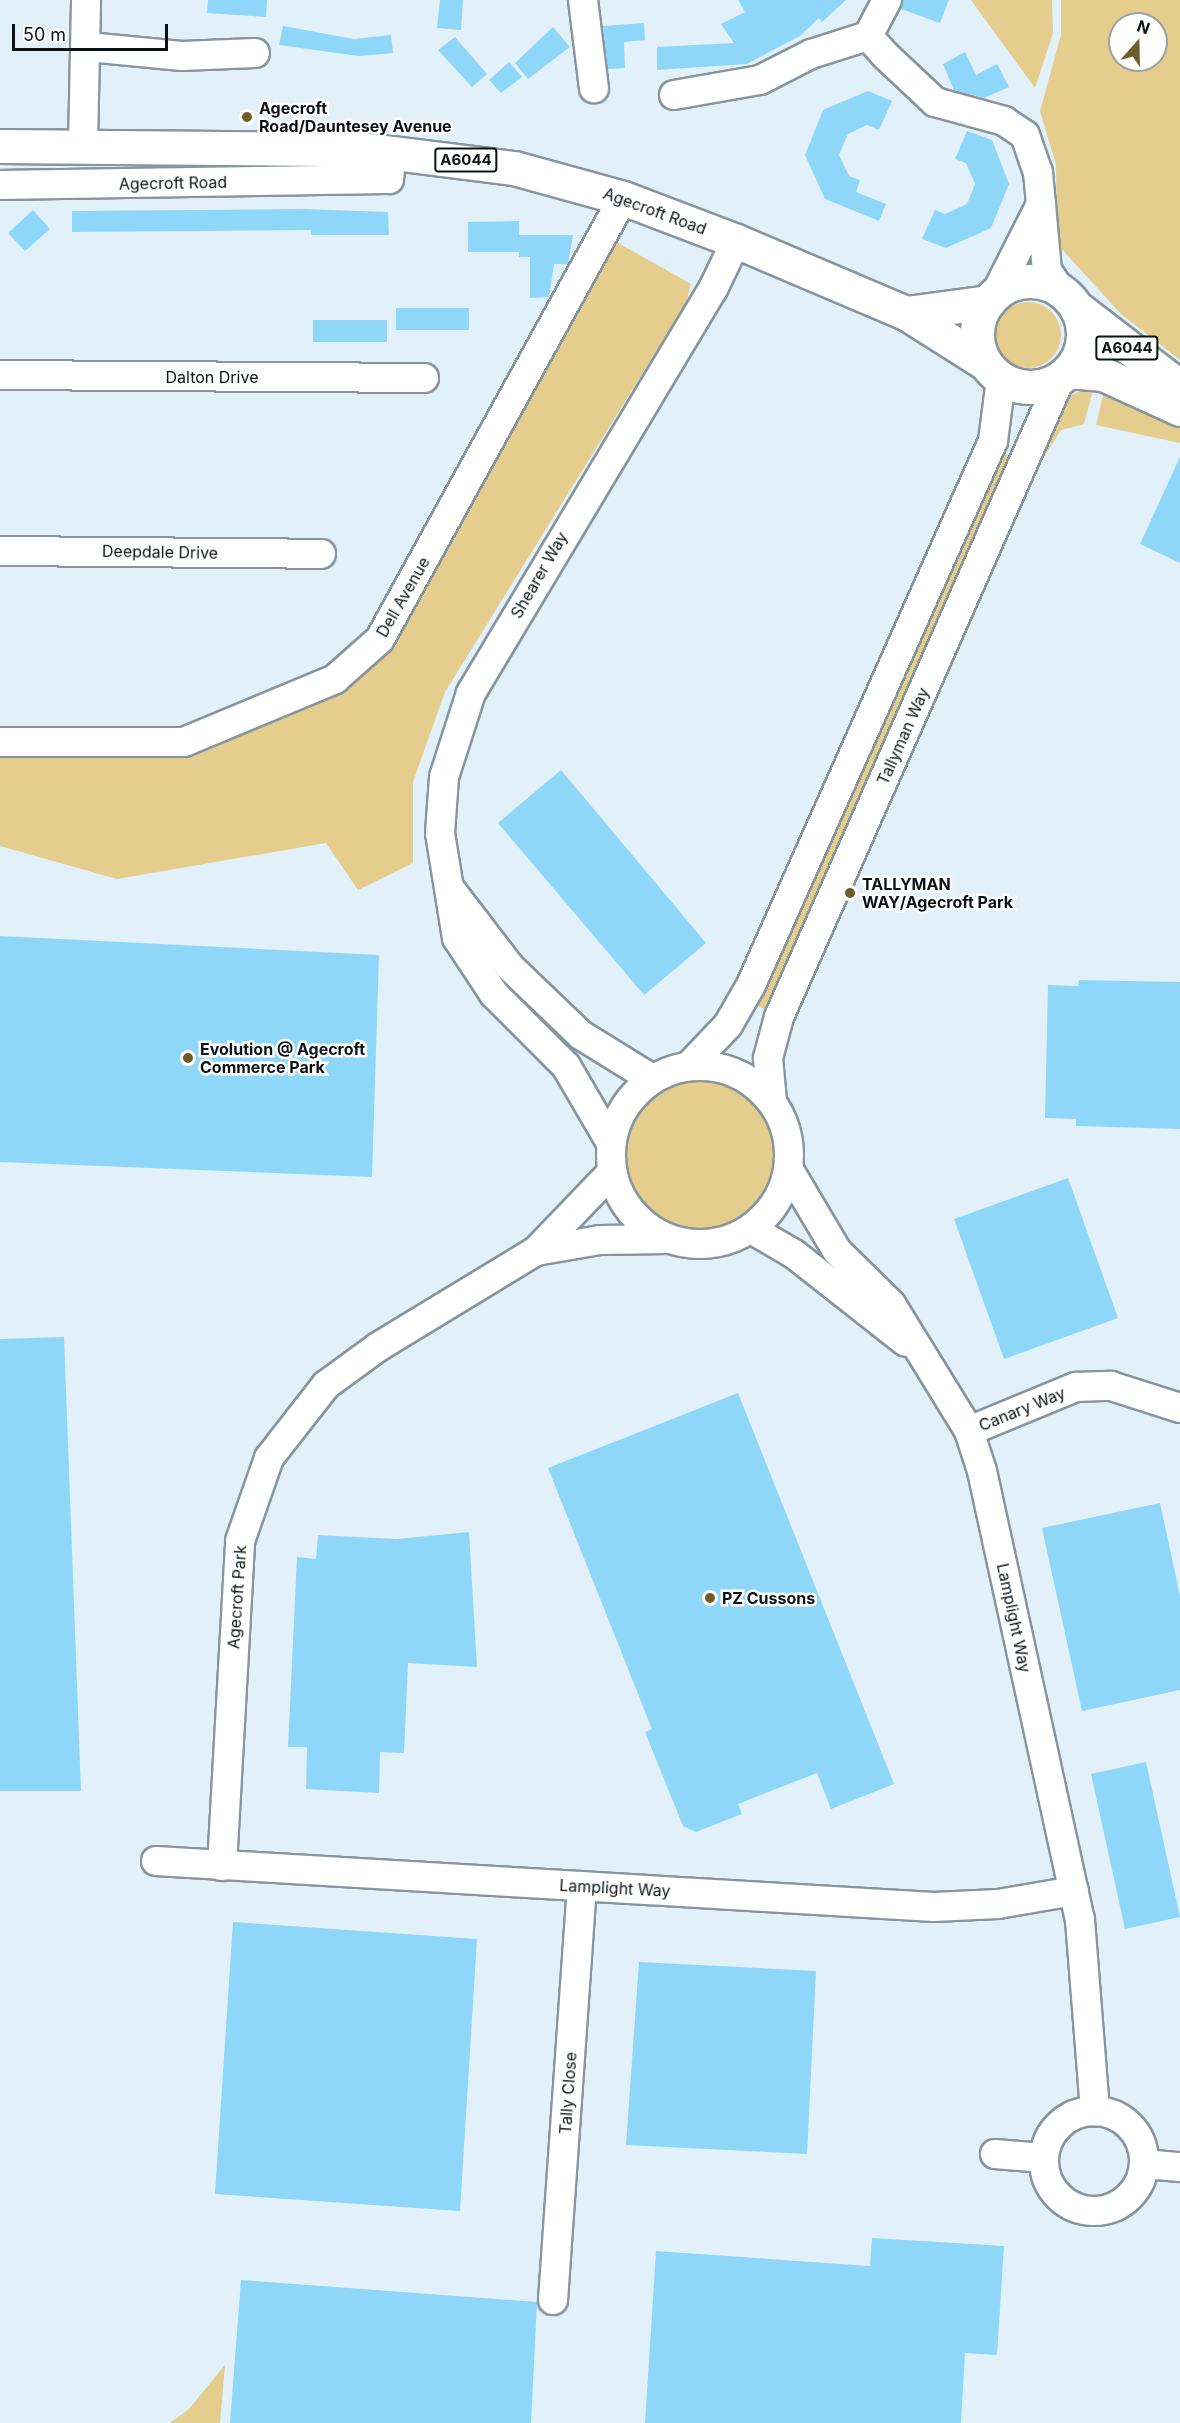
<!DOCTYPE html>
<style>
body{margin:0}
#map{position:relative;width:1180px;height:2423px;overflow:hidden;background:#e2f1f9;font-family:Inter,sans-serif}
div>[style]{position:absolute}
.green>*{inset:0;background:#e4cd8d}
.round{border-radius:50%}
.building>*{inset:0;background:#8ed7f9}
.roads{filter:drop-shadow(2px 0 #87959d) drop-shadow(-2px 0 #87959d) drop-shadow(0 2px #87959d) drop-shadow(0 -2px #87959d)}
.minor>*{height:28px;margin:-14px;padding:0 14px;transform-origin:14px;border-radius:14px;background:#fff}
.minor>.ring{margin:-14px;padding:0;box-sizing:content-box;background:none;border:28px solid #fff;border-radius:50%}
.major>*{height:33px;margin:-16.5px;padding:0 16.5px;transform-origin:16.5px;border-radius:16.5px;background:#fff}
.major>.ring{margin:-16.5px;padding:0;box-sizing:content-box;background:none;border:33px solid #fff;border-radius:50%}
.dots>*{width:16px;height:16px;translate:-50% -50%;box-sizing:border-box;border:3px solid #fff;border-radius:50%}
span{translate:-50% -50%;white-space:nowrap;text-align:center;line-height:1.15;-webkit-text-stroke:5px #fff;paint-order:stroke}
.shield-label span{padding:2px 4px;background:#fff;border:2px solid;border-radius:4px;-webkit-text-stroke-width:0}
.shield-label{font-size:15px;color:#0c1214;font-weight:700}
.poi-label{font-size:16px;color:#0c1214;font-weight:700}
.left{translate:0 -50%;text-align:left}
.street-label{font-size:16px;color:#0c1214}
.north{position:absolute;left:1108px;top:12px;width:60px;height:60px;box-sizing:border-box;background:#fff;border:2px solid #9ea0a1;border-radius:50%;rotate:20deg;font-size:16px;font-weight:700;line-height:24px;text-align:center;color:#0c1214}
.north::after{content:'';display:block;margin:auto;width:21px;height:27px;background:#6e5d2b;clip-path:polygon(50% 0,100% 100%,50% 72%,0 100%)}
.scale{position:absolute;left:12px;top:24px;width:156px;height:27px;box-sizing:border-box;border:3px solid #0c1214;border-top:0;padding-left:8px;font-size:18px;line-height:21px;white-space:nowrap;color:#0c1214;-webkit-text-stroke:4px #fff;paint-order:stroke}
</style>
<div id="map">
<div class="green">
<i style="clip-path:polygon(971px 0,1052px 0,1053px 33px,1035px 88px)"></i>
<i style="clip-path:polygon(evenodd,1061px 0,1180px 0,1180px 360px,1121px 314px,1057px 244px,1056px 165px,1040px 111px,1061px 35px,1061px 0,1120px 24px,1156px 24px,1156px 60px,1120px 60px,1120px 24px)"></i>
<i style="clip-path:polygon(611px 239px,691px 284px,686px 303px,445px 692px,413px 782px,413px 863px,358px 890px,326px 843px,117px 879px,0 846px,0 753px,160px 756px,275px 722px,374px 664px)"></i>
<i class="round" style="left:995px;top:302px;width:66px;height:66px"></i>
<i style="clip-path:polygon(1094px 386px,1084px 424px,1061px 430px,1044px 457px,1035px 453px,1063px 398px)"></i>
<i style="clip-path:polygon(1105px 387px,1180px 421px,1180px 443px,1096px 425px)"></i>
<i style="clip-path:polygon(999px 451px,1009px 456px,984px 522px,769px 1011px,755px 1005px)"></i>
<i style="clip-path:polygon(1031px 464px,1039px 468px,946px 680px,947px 666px)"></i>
<i class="round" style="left:620px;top:1076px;width:154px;height:154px"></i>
<i style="clip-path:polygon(225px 2365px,220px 2423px,170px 2423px,189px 2409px)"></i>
</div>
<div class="building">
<i style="clip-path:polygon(208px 0,267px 0,266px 17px,207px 13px)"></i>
<i style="clip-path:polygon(440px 0,463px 0,461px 30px,437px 28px)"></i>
<i style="clip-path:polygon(738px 0,846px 0,822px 22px,819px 18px,800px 36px,747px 64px,657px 70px,657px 47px,734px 43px,721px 24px,745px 12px)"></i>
<i style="clip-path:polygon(903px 0,949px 0,940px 23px,901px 9px)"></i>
<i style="clip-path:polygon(644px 23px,645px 40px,624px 42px,625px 68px,608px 69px,603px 26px)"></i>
<i style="clip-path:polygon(283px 26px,354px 39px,391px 35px,393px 53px,359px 56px,279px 45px)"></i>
<i style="clip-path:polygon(553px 27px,570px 47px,528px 79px,515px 63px)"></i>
<i style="clip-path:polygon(455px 37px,487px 74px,472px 87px,438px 50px)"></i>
<i style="clip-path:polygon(965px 52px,976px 75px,997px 64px,1009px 87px,984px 98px,954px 90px,943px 64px)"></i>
<i style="clip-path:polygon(509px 62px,522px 77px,501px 93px,489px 80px)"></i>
<i style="clip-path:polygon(868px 91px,892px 101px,879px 130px,867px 125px,848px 134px,839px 155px,849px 176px,860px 180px,856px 192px,886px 204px,879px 221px,825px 199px,805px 155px,823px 110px)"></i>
<i style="clip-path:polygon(967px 131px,992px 140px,1009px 184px,991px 228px,946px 248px,922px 239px,935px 210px,945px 214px,967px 204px,975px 184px,966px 163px,955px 159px)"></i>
<i style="clip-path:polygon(303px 209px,388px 212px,389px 235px,311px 235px,311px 230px,72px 232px,72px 211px)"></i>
<i style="clip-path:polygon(33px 210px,50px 229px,25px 251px,8px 233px)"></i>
<i style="clip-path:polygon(519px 221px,519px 235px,573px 235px,568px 264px,554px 264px,549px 297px,530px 298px,530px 257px,519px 257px,519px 252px,468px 252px,468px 222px)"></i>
<i style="clip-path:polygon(396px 308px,469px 308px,469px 330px,396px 330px)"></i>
<i style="clip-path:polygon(313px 320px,387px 320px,387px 342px,313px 342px)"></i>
<i style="clip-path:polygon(1180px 457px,1180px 563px,1140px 544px)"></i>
<i style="clip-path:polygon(561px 770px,706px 943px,644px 995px,498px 823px)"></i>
<i style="clip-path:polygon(0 936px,379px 955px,372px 1177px,0 1162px)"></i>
<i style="clip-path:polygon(1079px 980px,1180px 982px,1180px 1129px,1076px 1126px,1076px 1119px,1045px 1118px,1048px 985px,1078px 986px)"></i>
<i style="clip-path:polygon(1068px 1178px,1118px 1318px,1004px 1359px,954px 1219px)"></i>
<i style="clip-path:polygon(64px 1337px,81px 1791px,0 1791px,0 1339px)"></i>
<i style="clip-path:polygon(738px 1393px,894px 1784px,831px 1809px,817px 1773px,738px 1804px,742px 1814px,696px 1832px,683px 1826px,645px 1732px,652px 1729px,548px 1468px)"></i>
<i style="clip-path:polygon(1160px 1503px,1180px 1596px,1180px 1690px,1082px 1711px,1042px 1528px)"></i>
<i style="clip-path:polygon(469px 1532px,477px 1667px,408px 1663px,404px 1753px,380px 1752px,379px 1793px,306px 1789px,307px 1747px,288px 1747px,297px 1557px,316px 1559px,318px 1535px,397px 1539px)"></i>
<i style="clip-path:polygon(1146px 1762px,1180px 1917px,1125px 1929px,1091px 1774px)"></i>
<i style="clip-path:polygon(233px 1922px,477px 1939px,460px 2211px,215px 2194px)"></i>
<i style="clip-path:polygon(639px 1962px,816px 1971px,807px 2154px,626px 2145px)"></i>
<i style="clip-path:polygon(872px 2238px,1004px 2246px,997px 2355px,965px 2353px,961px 2423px,645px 2423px,656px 2251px,870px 2266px)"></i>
<i style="clip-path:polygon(241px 2280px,537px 2302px,531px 2423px,230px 2423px)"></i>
</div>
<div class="roads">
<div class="minor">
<i style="left:583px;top:0;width:89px;rotate:82.9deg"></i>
<i style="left:887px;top:0;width:41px;rotate:117.8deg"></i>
<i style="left:868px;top:36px;width:25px;rotate:48deg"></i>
<i style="left:885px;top:55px;width:69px;rotate:43.2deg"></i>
<i style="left:935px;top:102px;width:72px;rotate:15.4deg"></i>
<i style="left:1004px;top:121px;width:25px;rotate:34deg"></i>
<i style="left:1025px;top:135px;width:39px;rotate:71deg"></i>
<i style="left:1038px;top:172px;width:98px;rotate:84.8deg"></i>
<i style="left:1047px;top:270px;width:24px;rotate:57deg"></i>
<i style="left:88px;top:47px;width:94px;rotate:5.5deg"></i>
<i style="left:182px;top:56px;width:73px;rotate:-2.4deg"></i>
<i style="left:674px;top:95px;width:87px;rotate:-9.9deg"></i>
<i style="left:760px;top:80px;width:57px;rotate:-27deg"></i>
<i style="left:811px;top:54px;width:60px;rotate:-17.5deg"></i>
<i style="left:83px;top:146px;width:146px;rotate:-88.8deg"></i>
<i style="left:0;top:185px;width:389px;rotate:-0.9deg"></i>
<i style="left:389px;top:179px;width:28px;rotate:-84deg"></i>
<i style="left:996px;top:293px;width:100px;rotate:-63.2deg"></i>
<i style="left:0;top:375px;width:424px;rotate:0.4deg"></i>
<i style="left:0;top:551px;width:321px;rotate:0.5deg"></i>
<i style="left:0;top:742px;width:184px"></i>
<i style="left:184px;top:742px;width:164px;rotate:-22.6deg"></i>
<i style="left:335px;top:679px;width:60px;rotate:-41.6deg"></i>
<i style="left:380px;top:639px;width:504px;rotate:-61.14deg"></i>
<i style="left:451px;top:890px;width:97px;rotate:52.5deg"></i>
<i style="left:510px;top:967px;width:98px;rotate:43.8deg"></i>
<i style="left:581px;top:1035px;width:84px;rotate:31.8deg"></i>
<i style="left:690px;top:1065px;width:55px;rotate:-46.5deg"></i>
<i style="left:728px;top:1025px;width:46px;rotate:-60.1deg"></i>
<i style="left:751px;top:985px;width:595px;rotate:-66.02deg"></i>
<i style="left:993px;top:441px;width:63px;rotate:-82.6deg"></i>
<i class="ring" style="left:611px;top:1066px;width:150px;height:150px"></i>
<i style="left:772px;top:1101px;width:43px;rotate:-95.3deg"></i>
<i style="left:768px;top:1058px;width:42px;rotate:-75deg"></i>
<i style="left:779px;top:1017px;width:699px;rotate:-66.22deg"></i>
<i style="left:611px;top:1143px;width:89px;rotate:-120.3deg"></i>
<i style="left:566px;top:1066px;width:102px;rotate:-135deg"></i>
<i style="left:494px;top:994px;width:67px;rotate:-123.5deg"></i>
<i style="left:457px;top:938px;width:106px;rotate:-99.2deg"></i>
<i style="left:440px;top:833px;width:56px;rotate:-85.9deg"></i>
<i style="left:444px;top:777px;width:88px;rotate:-72.2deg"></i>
<i style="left:471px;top:693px;width:471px;rotate:-59.1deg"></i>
<i style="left:713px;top:289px;width:53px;rotate:-64.4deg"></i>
<i style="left:789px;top:1170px;width:94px;rotate:59.3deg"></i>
<i style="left:837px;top:1251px;width:76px;rotate:44.5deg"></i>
<i style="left:891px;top:1304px;width:149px;rotate:58.4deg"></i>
<i style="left:969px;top:1431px;width:42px;rotate:72deg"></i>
<i style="left:982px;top:1471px;width:460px;rotate:77.7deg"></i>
<i style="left:1080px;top:1920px;width:192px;rotate:85.5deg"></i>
<i style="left:751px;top:1229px;width:50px;rotate:30.2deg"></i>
<i style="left:794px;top:1254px;width:142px;rotate:38.2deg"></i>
<i style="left:536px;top:1251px;width:65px;rotate:-9.8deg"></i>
<i style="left:600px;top:1240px;width:68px;rotate:-0.8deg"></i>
<i style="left:969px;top:1431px;width:116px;rotate:-22.4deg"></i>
<i style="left:1076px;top:1387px;width:35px;rotate:-2deg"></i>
<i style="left:1111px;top:1386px;width:72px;rotate:17.7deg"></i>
<i style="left:156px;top:1861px;width:779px;rotate:3.38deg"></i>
<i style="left:934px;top:1907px;width:64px;rotate:-2.7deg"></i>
<i style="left:998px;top:1904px;width:77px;rotate:-9.7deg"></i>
<i style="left:222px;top:1866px;width:325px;rotate:-86.8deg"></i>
<i style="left:240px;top:1541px;width:88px;rotate:-70.7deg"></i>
<i style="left:269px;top:1458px;width:93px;rotate:-52deg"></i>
<i style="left:326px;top:1385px;width:64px;rotate:-36.2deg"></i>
<i style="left:378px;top:1347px;width:185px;rotate:-31.3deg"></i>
<i style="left:536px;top:1251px;width:110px;rotate:-46.1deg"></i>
<i class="ring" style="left:1044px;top:2111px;width:72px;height:72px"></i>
<i style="left:995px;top:2154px;width:49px;rotate:4.7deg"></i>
<i style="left:1144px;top:2164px;width:36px;rotate:5deg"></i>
<i style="left:553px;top:2300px;width:415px;rotate:-86deg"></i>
</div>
<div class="major">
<i style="left:0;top:146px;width:361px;rotate:0.5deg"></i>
<i style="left:361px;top:149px;width:154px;rotate:7.1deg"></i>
<i style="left:514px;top:168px;width:113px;rotate:15.4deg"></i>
<i style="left:623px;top:198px;width:121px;rotate:20.8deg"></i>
<i style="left:736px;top:241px;width:185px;rotate:23deg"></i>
<i style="left:906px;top:313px;width:93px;rotate:32.3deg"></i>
<i class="ring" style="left:977px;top:281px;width:73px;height:73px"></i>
<i style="left:1076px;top:307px;width:131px;rotate:37.6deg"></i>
<i style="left:906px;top:313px;width:83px;rotate:-7.6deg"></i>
<i style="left:1069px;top:371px;width:34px;rotate:5deg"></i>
<i style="left:1103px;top:374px;width:85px;rotate:24.4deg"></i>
</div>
</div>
<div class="dots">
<i style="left:247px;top:117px;background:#6e5d2b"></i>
<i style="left:850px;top:893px;background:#6e5d2b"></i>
<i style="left:188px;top:1058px;background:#6e5d2b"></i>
<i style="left:710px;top:1598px;background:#6e5d2b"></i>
</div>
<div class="shield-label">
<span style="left:466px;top:160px">A6044</span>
<span style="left:1127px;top:348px">A6044</span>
</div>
<div class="poi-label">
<span class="left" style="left:259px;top:117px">Agecroft<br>Road/Dauntesey Avenue</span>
<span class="left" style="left:862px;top:893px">TALLYMAN<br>WAY/Agecroft Park</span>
<span class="left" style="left:200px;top:1058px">Evolution @ Agecroft<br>Commerce Park</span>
<span class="left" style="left:722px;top:1598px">PZ Cussons</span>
</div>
<div class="street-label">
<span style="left:173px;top:183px;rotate:-1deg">Agecroft Road</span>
<span style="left:655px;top:211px;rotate:20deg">Agecroft Road</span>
<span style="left:212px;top:377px">Dalton Drive</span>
<span style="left:160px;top:552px;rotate:1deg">Deepdale Drive</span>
<span style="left:539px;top:575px;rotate:-60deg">Shearer Way</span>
<span style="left:403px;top:597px;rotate:-60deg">Dell Avenue</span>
<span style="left:903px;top:736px;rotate:-66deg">Tallyman Way</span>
<span style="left:1022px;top:1409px;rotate:-22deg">Canary Way</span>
<span style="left:237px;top:1597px;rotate:-86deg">Agecroft Park</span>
<span style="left:1014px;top:1618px;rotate:78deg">Lamplight Way</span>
<span style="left:615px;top:1888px;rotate:3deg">Lamplight Way</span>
<span style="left:568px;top:2093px;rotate:-86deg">Tally Close</span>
</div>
<div class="north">N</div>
<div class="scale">50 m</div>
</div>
